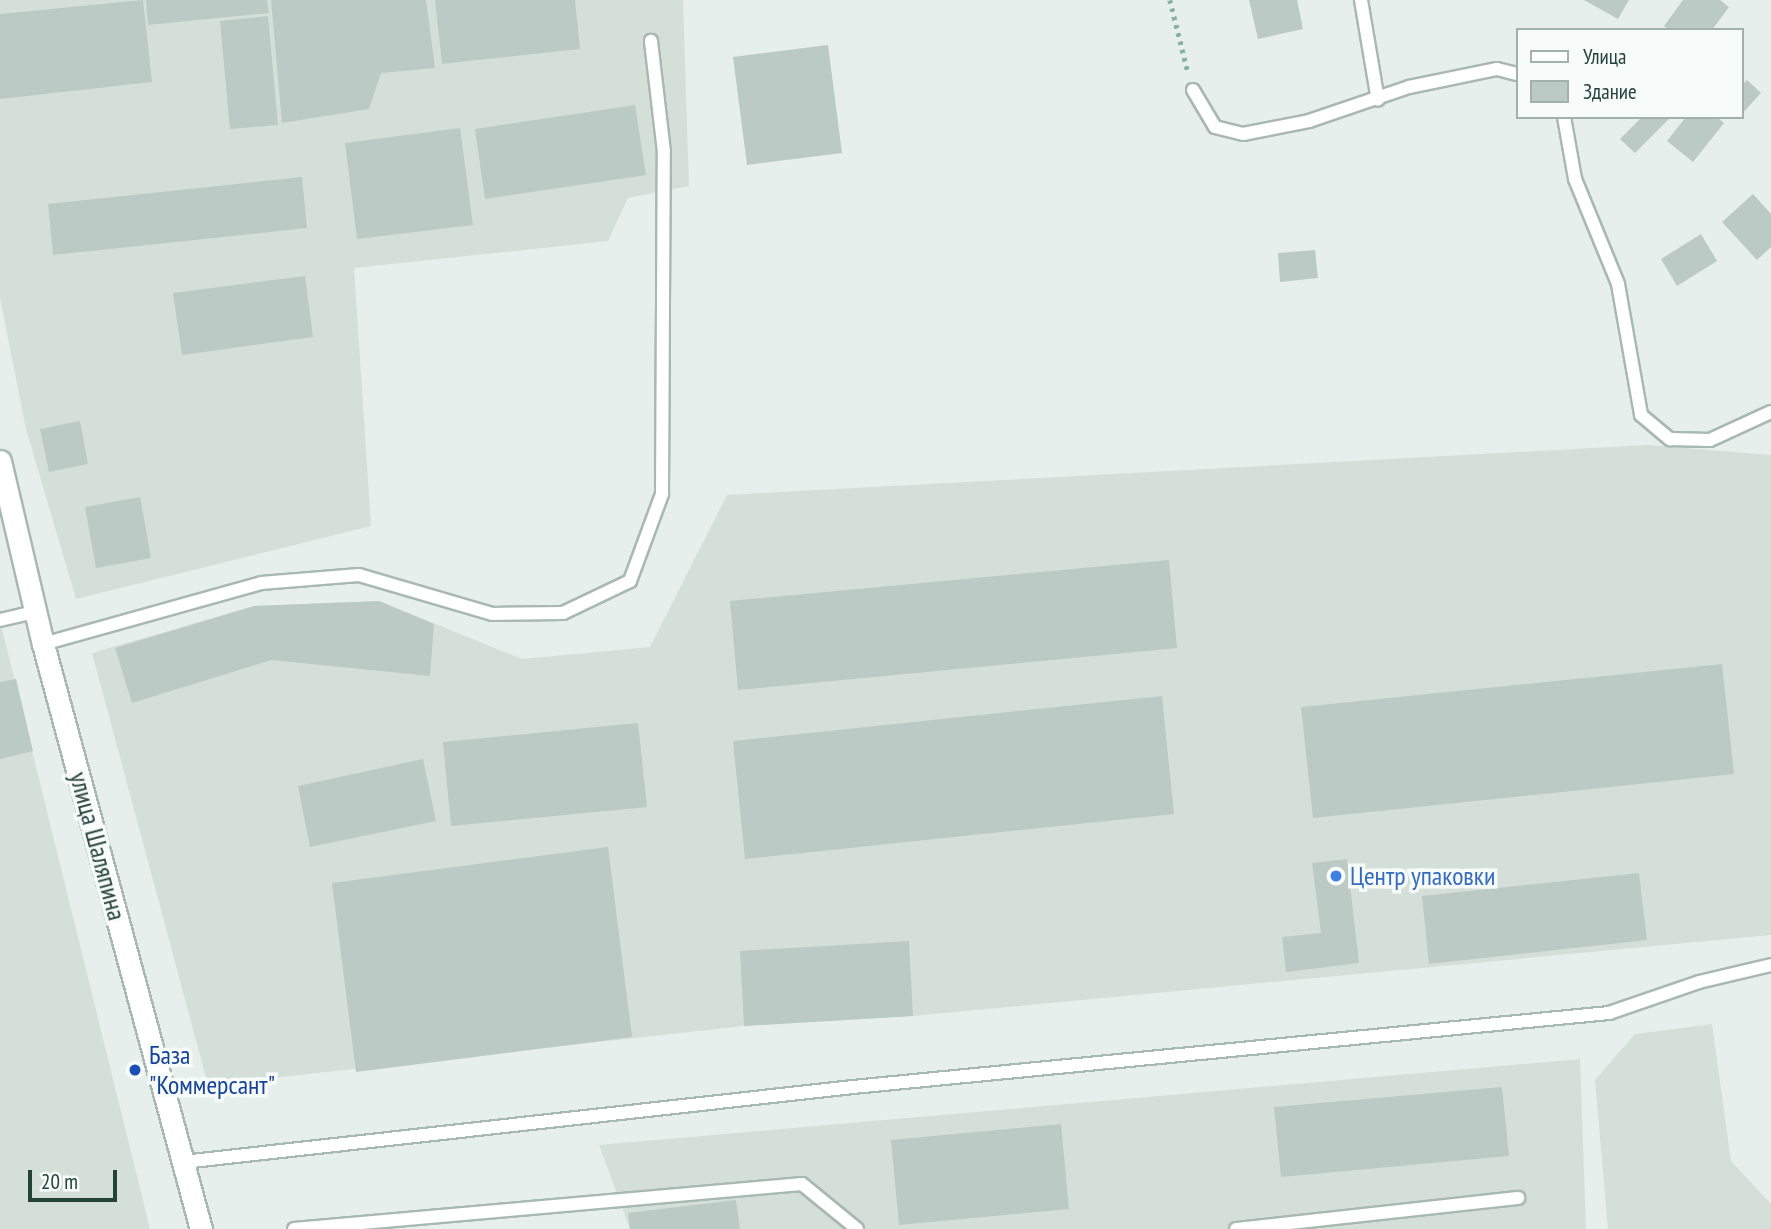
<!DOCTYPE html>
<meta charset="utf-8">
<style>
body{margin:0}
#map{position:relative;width:1771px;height:1229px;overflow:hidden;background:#e6efeb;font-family:"PT Sans Narrow",sans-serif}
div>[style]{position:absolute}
.built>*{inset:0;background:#d4dfda}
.building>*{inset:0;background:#bbcac4}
.path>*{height:4.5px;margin-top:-2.25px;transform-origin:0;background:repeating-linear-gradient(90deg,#86b3a5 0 3.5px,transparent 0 8.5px)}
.roads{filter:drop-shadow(2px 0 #a8b8b2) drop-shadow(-2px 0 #a8b8b2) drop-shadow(0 2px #a8b8b2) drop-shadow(0 -2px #a8b8b2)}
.lane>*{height:12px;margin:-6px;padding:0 6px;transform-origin:6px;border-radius:6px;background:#fff}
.secondary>*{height:21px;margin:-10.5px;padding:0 10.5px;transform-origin:10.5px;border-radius:10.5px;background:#fff}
.dots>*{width:19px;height:19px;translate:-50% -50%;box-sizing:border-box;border:4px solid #f7fbf9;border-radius:50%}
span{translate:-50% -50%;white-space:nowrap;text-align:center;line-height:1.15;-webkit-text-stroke:7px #f7fbf9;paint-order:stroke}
.street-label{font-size:26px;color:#24423a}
.shop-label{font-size:26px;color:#366cbe}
.left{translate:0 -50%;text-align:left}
.transit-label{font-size:26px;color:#164399}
.legend{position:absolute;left:1516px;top:28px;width:228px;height:91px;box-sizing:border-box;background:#f7fbf9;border:2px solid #a3b1ad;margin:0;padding:9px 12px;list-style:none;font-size:21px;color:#24423a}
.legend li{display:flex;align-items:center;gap:14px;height:35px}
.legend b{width:35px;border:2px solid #a3b1ad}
.scale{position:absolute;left:28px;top:1170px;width:89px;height:32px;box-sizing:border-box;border:4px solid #24423a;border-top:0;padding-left:9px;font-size:21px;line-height:24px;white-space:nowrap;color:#24423a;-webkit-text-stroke:5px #f7fbf9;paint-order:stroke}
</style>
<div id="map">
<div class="built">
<i style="clip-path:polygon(0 0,683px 0,689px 186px,628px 198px,608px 241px,354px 268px,371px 526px,76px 599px,26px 429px,0 298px)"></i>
<i style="clip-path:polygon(1648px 445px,1771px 455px,1771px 935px,913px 1016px,744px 1026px,208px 1085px,92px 653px,254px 606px,379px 601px,522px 659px,650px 647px,727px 495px)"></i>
<i style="clip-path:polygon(0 621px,150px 1229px,0 1229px)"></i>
<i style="clip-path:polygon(1712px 1024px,1731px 1161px,1771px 1204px,1771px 1229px,1608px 1229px,1595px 1080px,1635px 1034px)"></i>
<i style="clip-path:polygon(1580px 1059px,1586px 1229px,630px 1229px,599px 1145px)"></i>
</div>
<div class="building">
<i style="clip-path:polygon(143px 0,152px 82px,0 99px,0 14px)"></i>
<i style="clip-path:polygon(146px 0,267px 0,269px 13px,148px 25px)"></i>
<i style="clip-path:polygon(271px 0,426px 0,435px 68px,381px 73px,369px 109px,282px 123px)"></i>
<i style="clip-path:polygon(435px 0,575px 0,580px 49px,442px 64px)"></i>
<i style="clip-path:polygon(1249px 0,1297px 0,1303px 29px,1258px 39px)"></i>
<i style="clip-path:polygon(1584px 0,1629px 0,1618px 19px)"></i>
<i style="clip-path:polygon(1683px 0,1720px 0,1729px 7px,1712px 30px,1669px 30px,1664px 26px)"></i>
<i style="clip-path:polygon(268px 16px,278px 125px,230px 129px,220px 21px)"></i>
<i style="clip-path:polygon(828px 45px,842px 153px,747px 165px,733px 57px)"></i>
<i style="clip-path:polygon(1747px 80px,1761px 93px,1741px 115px,1741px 86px)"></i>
<i style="clip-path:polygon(635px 105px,646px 175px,485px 199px,475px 129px)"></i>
<i style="clip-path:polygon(1642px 117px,1671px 117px,1635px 153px,1620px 139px)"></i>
<i style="clip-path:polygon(1686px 117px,1717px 117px,1724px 123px,1693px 162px,1667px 141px)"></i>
<i style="clip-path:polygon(460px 128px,473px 225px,357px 239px,345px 143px)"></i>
<i style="clip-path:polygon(302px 177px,307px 228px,53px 255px,48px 204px)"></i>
<i style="clip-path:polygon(1753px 194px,1771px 214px,1771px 247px,1757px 260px,1722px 222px)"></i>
<i style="clip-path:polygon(1701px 234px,1717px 261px,1677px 286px,1661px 259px)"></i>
<i style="clip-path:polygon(1315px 250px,1318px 278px,1280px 282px,1278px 253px)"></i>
<i style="clip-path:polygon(305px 276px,313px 337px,182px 355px,173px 293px)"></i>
<i style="clip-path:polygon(80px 421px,88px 464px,49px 472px,40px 429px)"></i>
<i style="clip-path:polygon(140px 497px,151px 558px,96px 568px,85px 507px)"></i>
<i style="clip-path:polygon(1169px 560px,1177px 648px,738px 690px,730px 601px)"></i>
<i style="clip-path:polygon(379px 601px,434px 624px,430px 676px,271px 660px,132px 703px,115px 648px,254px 606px)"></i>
<i style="clip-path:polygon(1722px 664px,1734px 774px,1313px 818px,1301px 707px)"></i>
<i style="clip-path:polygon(16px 679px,33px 751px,0 759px,0 682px)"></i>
<i style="clip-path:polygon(1162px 696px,1174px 814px,745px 859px,733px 741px)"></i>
<i style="clip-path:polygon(638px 723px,647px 807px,451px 826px,443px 742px)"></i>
<i style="clip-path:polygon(423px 759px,436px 821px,310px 847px,298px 786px)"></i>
<i style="clip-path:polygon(608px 847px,632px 1037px,356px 1072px,332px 883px)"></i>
<i style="clip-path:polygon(1347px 859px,1359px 963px,1286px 972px,1282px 937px,1321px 933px,1312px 863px)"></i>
<i style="clip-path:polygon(1639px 873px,1647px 940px,1429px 964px,1422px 896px)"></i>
<i style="clip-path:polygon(909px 941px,913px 1016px,744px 1026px,740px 951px)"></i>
<i style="clip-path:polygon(1502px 1087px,1509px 1156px,1281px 1177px,1274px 1107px)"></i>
<i style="clip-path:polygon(1061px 1124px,1069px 1209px,899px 1225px,891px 1140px)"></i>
<i style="clip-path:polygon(736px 1200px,740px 1229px,630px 1229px,628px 1213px)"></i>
</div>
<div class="path">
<i style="left:1170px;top:0;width:74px;rotate:76deg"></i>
</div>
<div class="roads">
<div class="lane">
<i style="left:1361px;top:0;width:101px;rotate:80.4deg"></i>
<i style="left:1193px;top:90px;width:43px;rotate:59.3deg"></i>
<i style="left:1215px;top:127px;width:29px;rotate:14deg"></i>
<i style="left:1243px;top:134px;width:67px;rotate:-11.1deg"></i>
<i style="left:1309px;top:121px;width:106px;rotate:-18.8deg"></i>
<i style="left:1409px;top:87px;width:90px;rotate:-11.6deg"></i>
<i style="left:1497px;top:69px;width:21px;rotate:14deg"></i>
<i style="left:1564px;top:117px;width:63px;rotate:79.9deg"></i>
<i style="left:1575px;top:179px;width:113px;rotate:67.7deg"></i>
<i style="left:1618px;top:284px;width:133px;rotate:80deg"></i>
<i style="left:1641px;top:415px;width:38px;rotate:40deg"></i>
<i style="left:1670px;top:439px;width:40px;rotate:1.4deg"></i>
<i style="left:1710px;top:440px;width:67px;rotate:-24.7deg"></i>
<i style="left:0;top:620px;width:36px;rotate:-13deg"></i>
<i style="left:43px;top:644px;width:226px;rotate:-15.6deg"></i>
<i style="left:261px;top:583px;width:98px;rotate:-4.7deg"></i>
<i style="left:359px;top:575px;width:139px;rotate:16.3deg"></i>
<i style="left:492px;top:614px;width:71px;rotate:-0.8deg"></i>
<i style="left:563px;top:613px;width:74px;rotate:-25.5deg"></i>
<i style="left:630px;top:581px;width:93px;rotate:-69.8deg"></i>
<i style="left:662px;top:494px;width:342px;rotate:-89.7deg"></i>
<i style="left:664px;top:152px;width:112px;rotate:-96.7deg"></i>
<i style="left:183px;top:1162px;width:674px;rotate:-6.39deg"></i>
<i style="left:853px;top:1087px;width:760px;rotate:-5.59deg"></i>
<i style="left:1609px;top:1013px;width:95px;rotate:-19deg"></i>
<i style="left:1699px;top:982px;width:74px;rotate:-13.3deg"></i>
<i style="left:294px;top:1229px;width:510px;rotate:-5.06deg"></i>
<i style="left:802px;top:1184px;width:71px;rotate:39.3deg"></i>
<i style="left:1236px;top:1229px;width:284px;rotate:-6.3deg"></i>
</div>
<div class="secondary">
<i style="left:0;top:461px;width:188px;rotate:76.8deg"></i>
<i style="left:43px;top:644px;width:606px;rotate:74.89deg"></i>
</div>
</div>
<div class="dots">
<i style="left:1336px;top:876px;background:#3f7fe0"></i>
<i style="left:135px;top:1070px;background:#1a4fb4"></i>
</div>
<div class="street-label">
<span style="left:98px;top:846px;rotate:75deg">улица Шаляпина</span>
</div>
<div class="shop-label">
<span class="left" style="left:1350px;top:876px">Центр упаковки</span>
</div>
<div class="transit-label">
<span class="left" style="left:149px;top:1070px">База<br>"Коммерсант"</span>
</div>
<ul class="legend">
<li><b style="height:9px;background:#fff"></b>Улица</li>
<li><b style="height:19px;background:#bbcac4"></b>Здание</li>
</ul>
<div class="scale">20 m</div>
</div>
